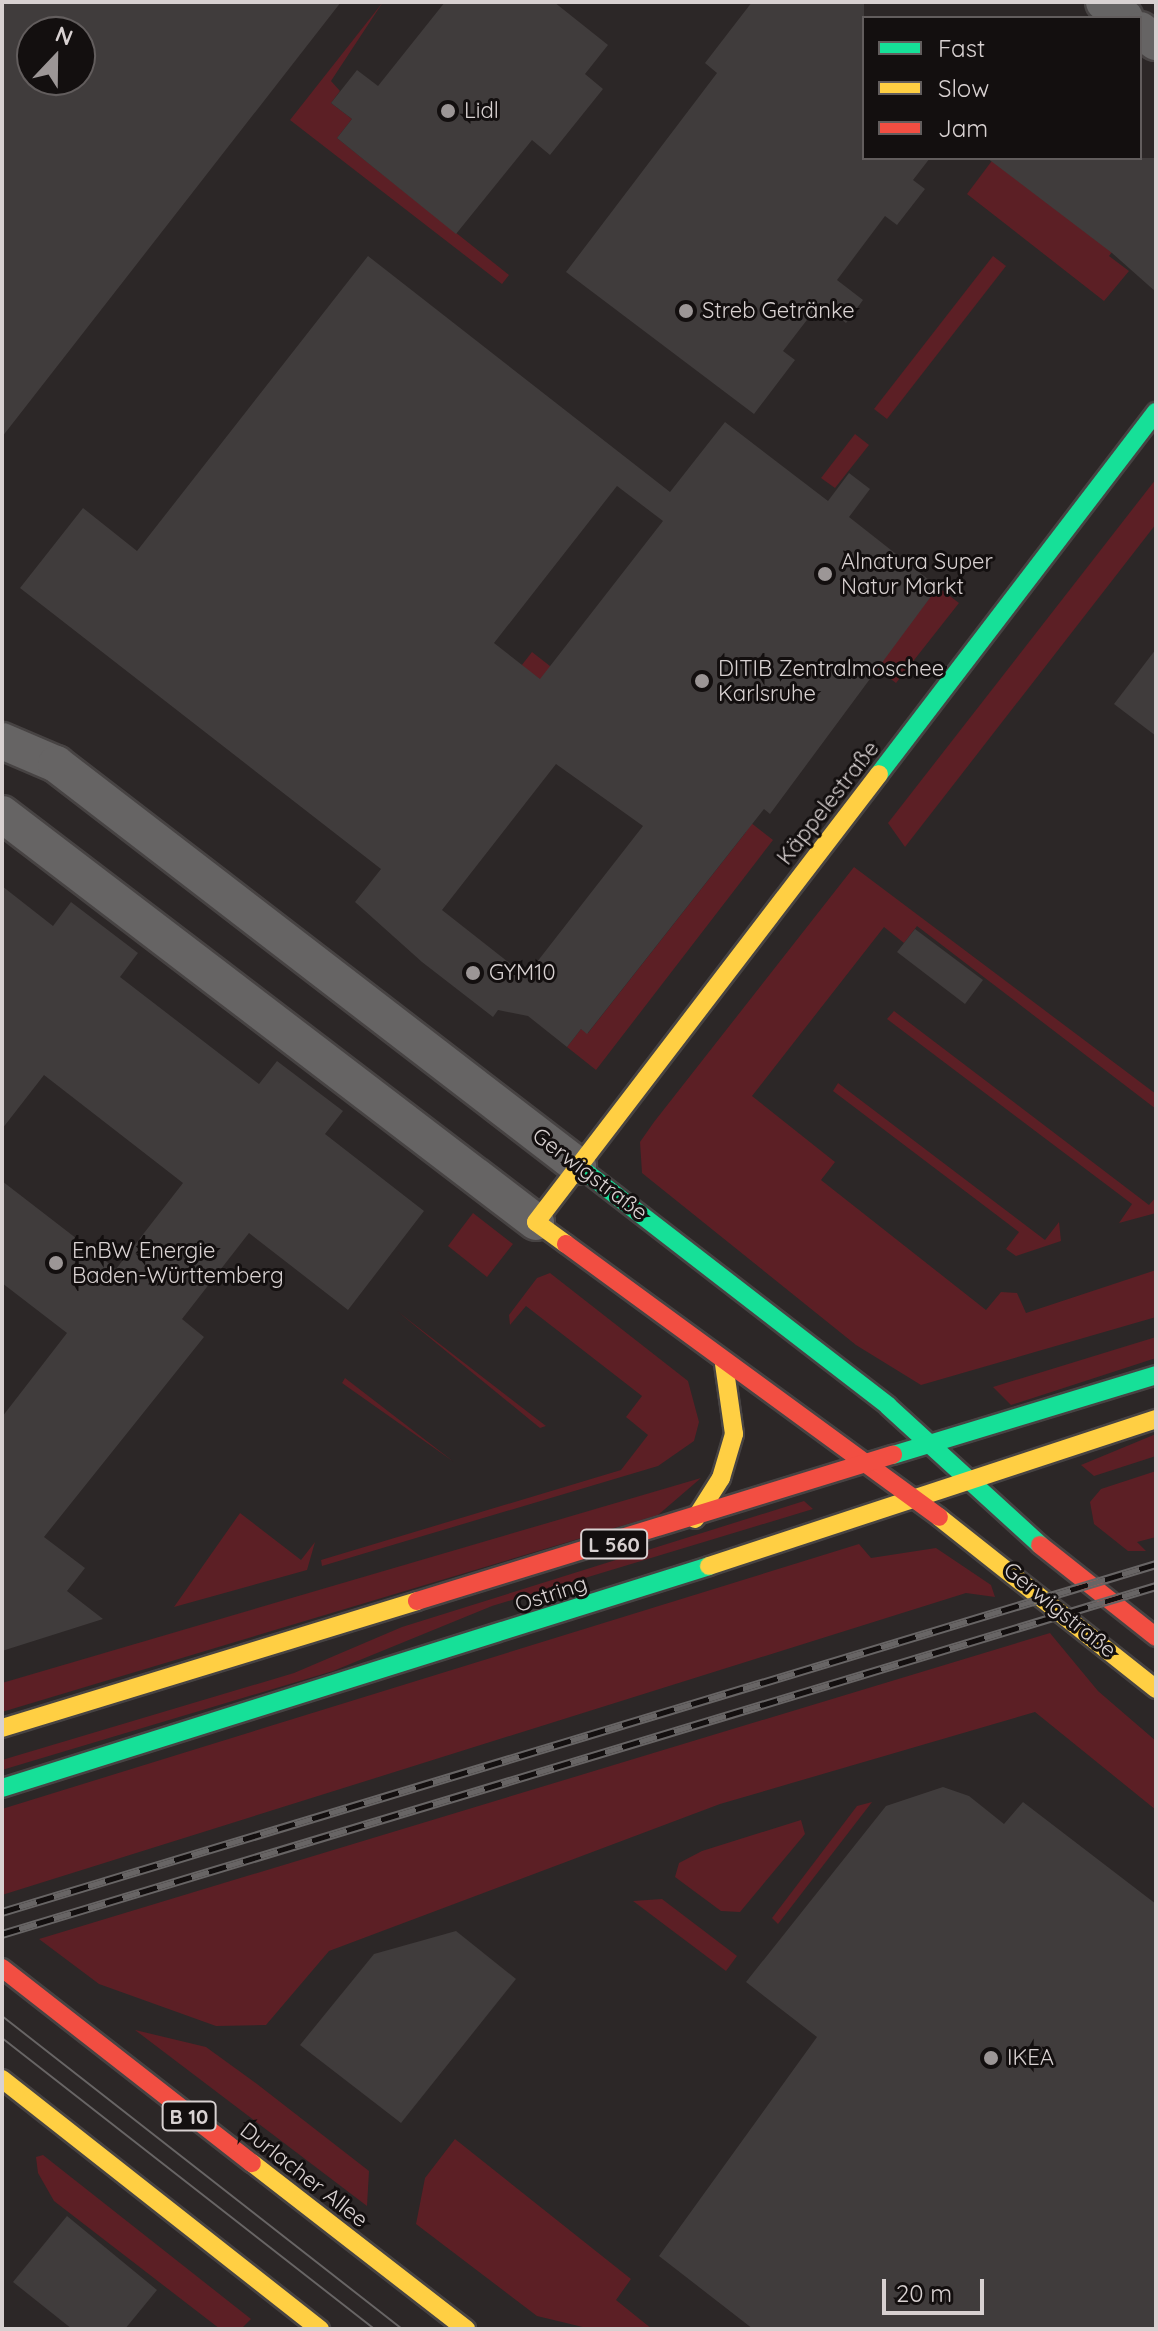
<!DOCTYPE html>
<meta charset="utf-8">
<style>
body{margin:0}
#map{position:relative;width:1158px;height:2331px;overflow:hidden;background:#2c2727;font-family:Quicksand,sans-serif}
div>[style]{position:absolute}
.green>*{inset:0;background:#5c1f25}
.building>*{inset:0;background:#403c3c}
.roads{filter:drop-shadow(2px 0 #474343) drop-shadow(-2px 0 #474343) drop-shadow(0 2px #474343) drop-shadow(0 -2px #474343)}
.street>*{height:36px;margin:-18px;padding:0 18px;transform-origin:18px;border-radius:18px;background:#666464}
.fast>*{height:18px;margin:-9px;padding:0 9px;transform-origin:9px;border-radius:9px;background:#16e098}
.slow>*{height:18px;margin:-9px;padding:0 9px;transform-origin:9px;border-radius:9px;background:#ffcf43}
.jam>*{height:18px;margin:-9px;padding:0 9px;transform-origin:9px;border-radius:9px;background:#f24e42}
.tram>*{height:2px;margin:-1px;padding:0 1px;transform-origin:1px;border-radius:1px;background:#686565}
.rail>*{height:9px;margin-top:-4.5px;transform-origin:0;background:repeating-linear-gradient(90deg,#130f0f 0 18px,#686565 0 36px);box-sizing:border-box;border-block:2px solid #686565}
.dots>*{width:22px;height:22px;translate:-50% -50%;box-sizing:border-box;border:4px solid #130f0f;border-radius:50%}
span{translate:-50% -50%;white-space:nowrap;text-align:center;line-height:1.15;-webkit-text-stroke:6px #130f0f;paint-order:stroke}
.shield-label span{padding:2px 6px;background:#130f0f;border:2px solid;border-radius:6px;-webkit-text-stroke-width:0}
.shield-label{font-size:20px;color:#d8d1d1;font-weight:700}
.poi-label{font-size:22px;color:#d8d1d1}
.left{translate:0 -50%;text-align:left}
.street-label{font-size:22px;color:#d8d1d1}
.frame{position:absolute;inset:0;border:4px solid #d8d1d1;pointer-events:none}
.legend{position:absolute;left:862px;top:16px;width:280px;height:144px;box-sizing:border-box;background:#130f0f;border:2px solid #625d5d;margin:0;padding:10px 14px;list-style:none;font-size:24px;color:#d8d1d1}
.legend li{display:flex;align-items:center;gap:16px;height:40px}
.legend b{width:40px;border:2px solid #625d5d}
.north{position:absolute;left:16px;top:16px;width:80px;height:80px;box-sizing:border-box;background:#130f0f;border:2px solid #625d5d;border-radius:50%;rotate:22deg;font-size:22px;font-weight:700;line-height:32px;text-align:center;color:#d8d1d1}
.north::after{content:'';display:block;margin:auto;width:28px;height:36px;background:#9c9696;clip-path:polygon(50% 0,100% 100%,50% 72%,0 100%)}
.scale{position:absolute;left:882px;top:2279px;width:102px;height:36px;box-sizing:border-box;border:4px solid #d8d1d1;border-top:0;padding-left:10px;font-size:24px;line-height:28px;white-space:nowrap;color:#d8d1d1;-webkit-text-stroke:6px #130f0f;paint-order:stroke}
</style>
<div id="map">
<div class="green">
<i style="clip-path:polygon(383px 2px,331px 81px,340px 91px,331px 103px,352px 119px,337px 138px,509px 275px,502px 284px,290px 120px)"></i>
<i style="clip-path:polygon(994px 158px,1116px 247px,1109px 256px,1129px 271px,1104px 301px,967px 194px)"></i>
<i style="clip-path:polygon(993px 256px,1006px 266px,887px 419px,874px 409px)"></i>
<i style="clip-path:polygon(855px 434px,869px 445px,835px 488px,821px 478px)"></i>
<i style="clip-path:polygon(1156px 479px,1156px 524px,905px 847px,888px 823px)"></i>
<i style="clip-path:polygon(938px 587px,959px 603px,896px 683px,875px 667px)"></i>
<i style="clip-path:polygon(532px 652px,773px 840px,596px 1070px,567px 1047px,581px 1029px,588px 1033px,746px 832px,533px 674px,393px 830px)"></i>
<i style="clip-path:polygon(854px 867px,1156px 1094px,1156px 1109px,917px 926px,904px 943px,884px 927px,752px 1096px,835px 1162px,821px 1180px,986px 1310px,1001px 1292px,1017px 1293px,1026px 1313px,1156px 1270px,1156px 1317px,921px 1385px,856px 1345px,642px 1173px,640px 1142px,654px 1122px)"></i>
<i style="clip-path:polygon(894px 1011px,1149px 1205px,1156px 1197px,1156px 1213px,1119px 1223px,1132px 1204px,887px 1019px)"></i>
<i style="clip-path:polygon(838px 1083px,1045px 1240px,1059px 1222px,1061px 1241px,1016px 1256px,1006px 1249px,1019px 1232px,833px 1091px)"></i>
<i style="clip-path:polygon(473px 1213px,513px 1244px,487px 1277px,448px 1246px)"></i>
<i style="clip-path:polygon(550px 1273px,688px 1381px,699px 1422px,694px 1441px,658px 1466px,322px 1566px,321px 1560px,621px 1470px,648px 1435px,626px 1417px,642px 1396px,526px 1306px,510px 1325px,509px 1315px,537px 1278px)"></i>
<i style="clip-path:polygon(397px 1311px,546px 1426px,540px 1428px)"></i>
<i style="clip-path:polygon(1156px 1337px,1156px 1358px,1011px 1405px,993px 1387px)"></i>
<i style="clip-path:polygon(345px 1378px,454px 1462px,342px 1383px)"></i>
<i style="clip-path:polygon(1156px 1434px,1156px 1456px,1094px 1476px,1081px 1465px)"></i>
<i style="clip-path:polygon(1156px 1471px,1156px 1537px,1137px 1542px,1146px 1551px,1128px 1551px,1094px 1524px,1090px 1502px,1101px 1489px)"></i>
<i style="clip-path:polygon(701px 1478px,658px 1515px,2px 1712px,2px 1683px)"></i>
<i style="clip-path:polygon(804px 1501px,813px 1509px,492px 1606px,333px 1671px,2px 1770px,2px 1760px,294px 1673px,402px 1627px)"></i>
<i style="clip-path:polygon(240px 1513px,301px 1560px,315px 1542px,307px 1570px,174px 1607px)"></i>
<i style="clip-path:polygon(859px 1544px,871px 1558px,936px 1548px,991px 1585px,995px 1597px,966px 1593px,2px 1895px,2px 1809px)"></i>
<i style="clip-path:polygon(1050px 1633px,1098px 1691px,1156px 1741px,1156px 1810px,1035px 1712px,720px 1804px,329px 1951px,266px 2025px,216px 2026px,99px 1984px,39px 1939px)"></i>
<i style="clip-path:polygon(872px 1802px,778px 1924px,772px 1918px,857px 1806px)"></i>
<i style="clip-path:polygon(801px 1820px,805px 1834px,740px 1912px,721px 1911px,675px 1877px,679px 1863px,702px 1851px)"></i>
<i style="clip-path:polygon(662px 1899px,737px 1956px,726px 1971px,633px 1901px)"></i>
<i style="clip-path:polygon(135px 2030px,206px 2047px,257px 2084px,369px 2171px,367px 2206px)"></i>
<i style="clip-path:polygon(455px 2139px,631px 2279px,616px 2300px,652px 2329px,591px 2329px,537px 2316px,416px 2224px,425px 2178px)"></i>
<i style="clip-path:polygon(43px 2155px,251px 2319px,241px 2329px,220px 2329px,54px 2201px,38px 2173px,36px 2157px)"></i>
</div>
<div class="building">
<i style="clip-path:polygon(evenodd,2px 2px,341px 2px,2px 437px,2px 2px,32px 32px,80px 32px,80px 80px,32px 80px,32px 32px)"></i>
<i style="clip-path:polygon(445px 2px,554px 2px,608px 45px,585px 74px,603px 89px,550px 155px,532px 140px,456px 234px,337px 138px,352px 119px,331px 103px,357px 70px,378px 86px)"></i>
<i style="clip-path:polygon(752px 2px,864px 2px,864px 158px,930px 158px,913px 180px,925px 189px,897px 225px,885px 216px,837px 280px,863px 300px,846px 323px,820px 303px,783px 351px,795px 360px,754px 414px,566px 272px,717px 73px,705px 63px)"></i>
<i style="clip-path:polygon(987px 158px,1156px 158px,1156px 292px,1112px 253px)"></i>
<i style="clip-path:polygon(evenodd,368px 256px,670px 492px,725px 422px,828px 501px,849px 473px,870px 489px,849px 517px,938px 587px,770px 814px,764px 809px,587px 1034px,581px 1029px,567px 1047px,528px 1016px,498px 1010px,493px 1017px,422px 962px,355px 902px,381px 869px,20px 588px,83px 508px,137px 551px,368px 256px,617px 486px,663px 521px,540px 679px,494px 643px,617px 486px,368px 256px,556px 764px,643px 826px,526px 976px,442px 910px,556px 764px)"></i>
<i style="clip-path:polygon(1156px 649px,1156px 736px,1114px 704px)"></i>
<i style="clip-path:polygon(2px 886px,53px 926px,71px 902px,138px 953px,120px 977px,259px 1084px,277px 1061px,343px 1111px,325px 1134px,424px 1211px,348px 1310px,249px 1233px,182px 1319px,204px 1337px,44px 1537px,85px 1568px,67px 1591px,103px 1619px,2px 1651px,2px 1417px,67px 1333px,2px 1283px,2px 1181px,116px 1269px,183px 1183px,44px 1075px,2px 1129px)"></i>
<i style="clip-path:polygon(915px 929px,983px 980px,965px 1004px,897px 952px)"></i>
<i style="clip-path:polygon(943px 1787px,969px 1796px,1004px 1824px,1023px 1802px,1156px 1904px,1156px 2329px,753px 2329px,659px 2256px,817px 2037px,746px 1982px,886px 1806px)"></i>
<i style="clip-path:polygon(456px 1931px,516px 1979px,401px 2123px,300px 2045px,374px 1954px)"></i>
<i style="clip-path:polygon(67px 2216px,157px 2290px,125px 2329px,72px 2329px,13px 2282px)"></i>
</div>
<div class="roads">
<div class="street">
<i style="left:1104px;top:2px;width:26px;rotate:37deg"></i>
<i style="left:1140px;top:30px;width:20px;rotate:37deg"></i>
<i style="left:2px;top:741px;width:59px;rotate:23.1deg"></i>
<i style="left:56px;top:764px;width:659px;rotate:37.6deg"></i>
<i style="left:2px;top:814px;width:672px;rotate:37.38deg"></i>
</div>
<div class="fast">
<i style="left:879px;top:774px;width:456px;rotate:-52.6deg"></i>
<i style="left:578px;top:1166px;width:392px;rotate:37.7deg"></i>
<i style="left:888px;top:1406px;width:206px;rotate:42.4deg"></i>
<i style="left:893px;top:1455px;width:275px;rotate:-16.9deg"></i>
<i style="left:2px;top:1788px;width:741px;rotate:-17.43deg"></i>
</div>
<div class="slow">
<i style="left:566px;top:1244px;width:37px;rotate:-144deg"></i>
<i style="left:536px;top:1222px;width:564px;rotate:-52.56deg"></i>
<i style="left:939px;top:1517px;width:277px;rotate:38.4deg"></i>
<i style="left:695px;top:1519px;width:49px;rotate:-57.6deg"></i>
<i style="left:721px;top:1478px;width:46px;rotate:-73.5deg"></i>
<i style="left:734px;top:1434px;width:71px;rotate:-98.1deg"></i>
<i style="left:709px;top:1566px;width:471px;rotate:-18.2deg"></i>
<i style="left:2px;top:1728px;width:434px;rotate:-17deg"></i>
<i style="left:2px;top:2079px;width:405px;rotate:38.2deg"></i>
<i style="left:252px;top:2163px;width:271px;rotate:37.8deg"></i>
</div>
<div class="jam">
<i style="left:566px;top:1244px;width:462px;rotate:36.2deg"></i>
<i style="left:1040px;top:1545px;width:148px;rotate:38.4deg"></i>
<i style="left:417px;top:1601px;width:498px;rotate:-17.1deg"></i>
<i style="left:2px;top:1968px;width:317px;rotate:38deg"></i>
</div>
</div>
<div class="tram">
<i style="left:2px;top:2016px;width:508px;rotate:38.04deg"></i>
<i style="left:2px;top:2038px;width:473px;rotate:38deg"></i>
</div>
<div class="rail">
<i style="left:2px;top:1912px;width:1205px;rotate:-16.78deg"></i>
<i style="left:2px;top:1934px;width:1205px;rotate:-16.78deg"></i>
</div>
<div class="dots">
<i style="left:448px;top:111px;background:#9c9696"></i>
<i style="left:686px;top:311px;background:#9c9696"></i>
<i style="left:825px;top:574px;background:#9c9696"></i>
<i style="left:702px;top:681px;background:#9c9696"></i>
<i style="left:473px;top:973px;background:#9c9696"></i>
<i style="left:56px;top:1263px;background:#9c9696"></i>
<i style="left:991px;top:2058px;background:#9c9696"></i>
</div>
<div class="shield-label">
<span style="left:614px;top:1544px">L 560</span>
<span style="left:189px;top:2116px">B 10</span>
</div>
<div class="poi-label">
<span class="left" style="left:464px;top:111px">Lidl</span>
<span class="left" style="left:702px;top:311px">Streb Getränke</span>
<span class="left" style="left:841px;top:574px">Alnatura Super<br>Natur Markt</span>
<span class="left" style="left:718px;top:681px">DITIB Zentralmoschee<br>Karlsruhe</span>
<span class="left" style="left:489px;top:973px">GYM10</span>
<span class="left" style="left:72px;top:1263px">EnBW Energie<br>Baden-Württemberg</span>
<span class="left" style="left:1007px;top:2058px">IKEA</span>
</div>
<div class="street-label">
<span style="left:828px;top:803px;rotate:-52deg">Käppelestraße</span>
<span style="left:590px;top:1174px;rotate:37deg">Gerwigstraße</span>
<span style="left:551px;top:1594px;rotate:-18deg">Ostring</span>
<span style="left:1060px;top:1610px;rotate:39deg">Gerwigstraße</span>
<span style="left:304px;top:2175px;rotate:38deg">Durlacher Allee</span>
</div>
<div class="frame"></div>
<ul class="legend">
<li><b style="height:10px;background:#16e098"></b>Fast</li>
<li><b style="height:10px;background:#ffcf43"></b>Slow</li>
<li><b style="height:10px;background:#f24e42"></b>Jam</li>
</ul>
<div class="north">N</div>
<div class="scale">20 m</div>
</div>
